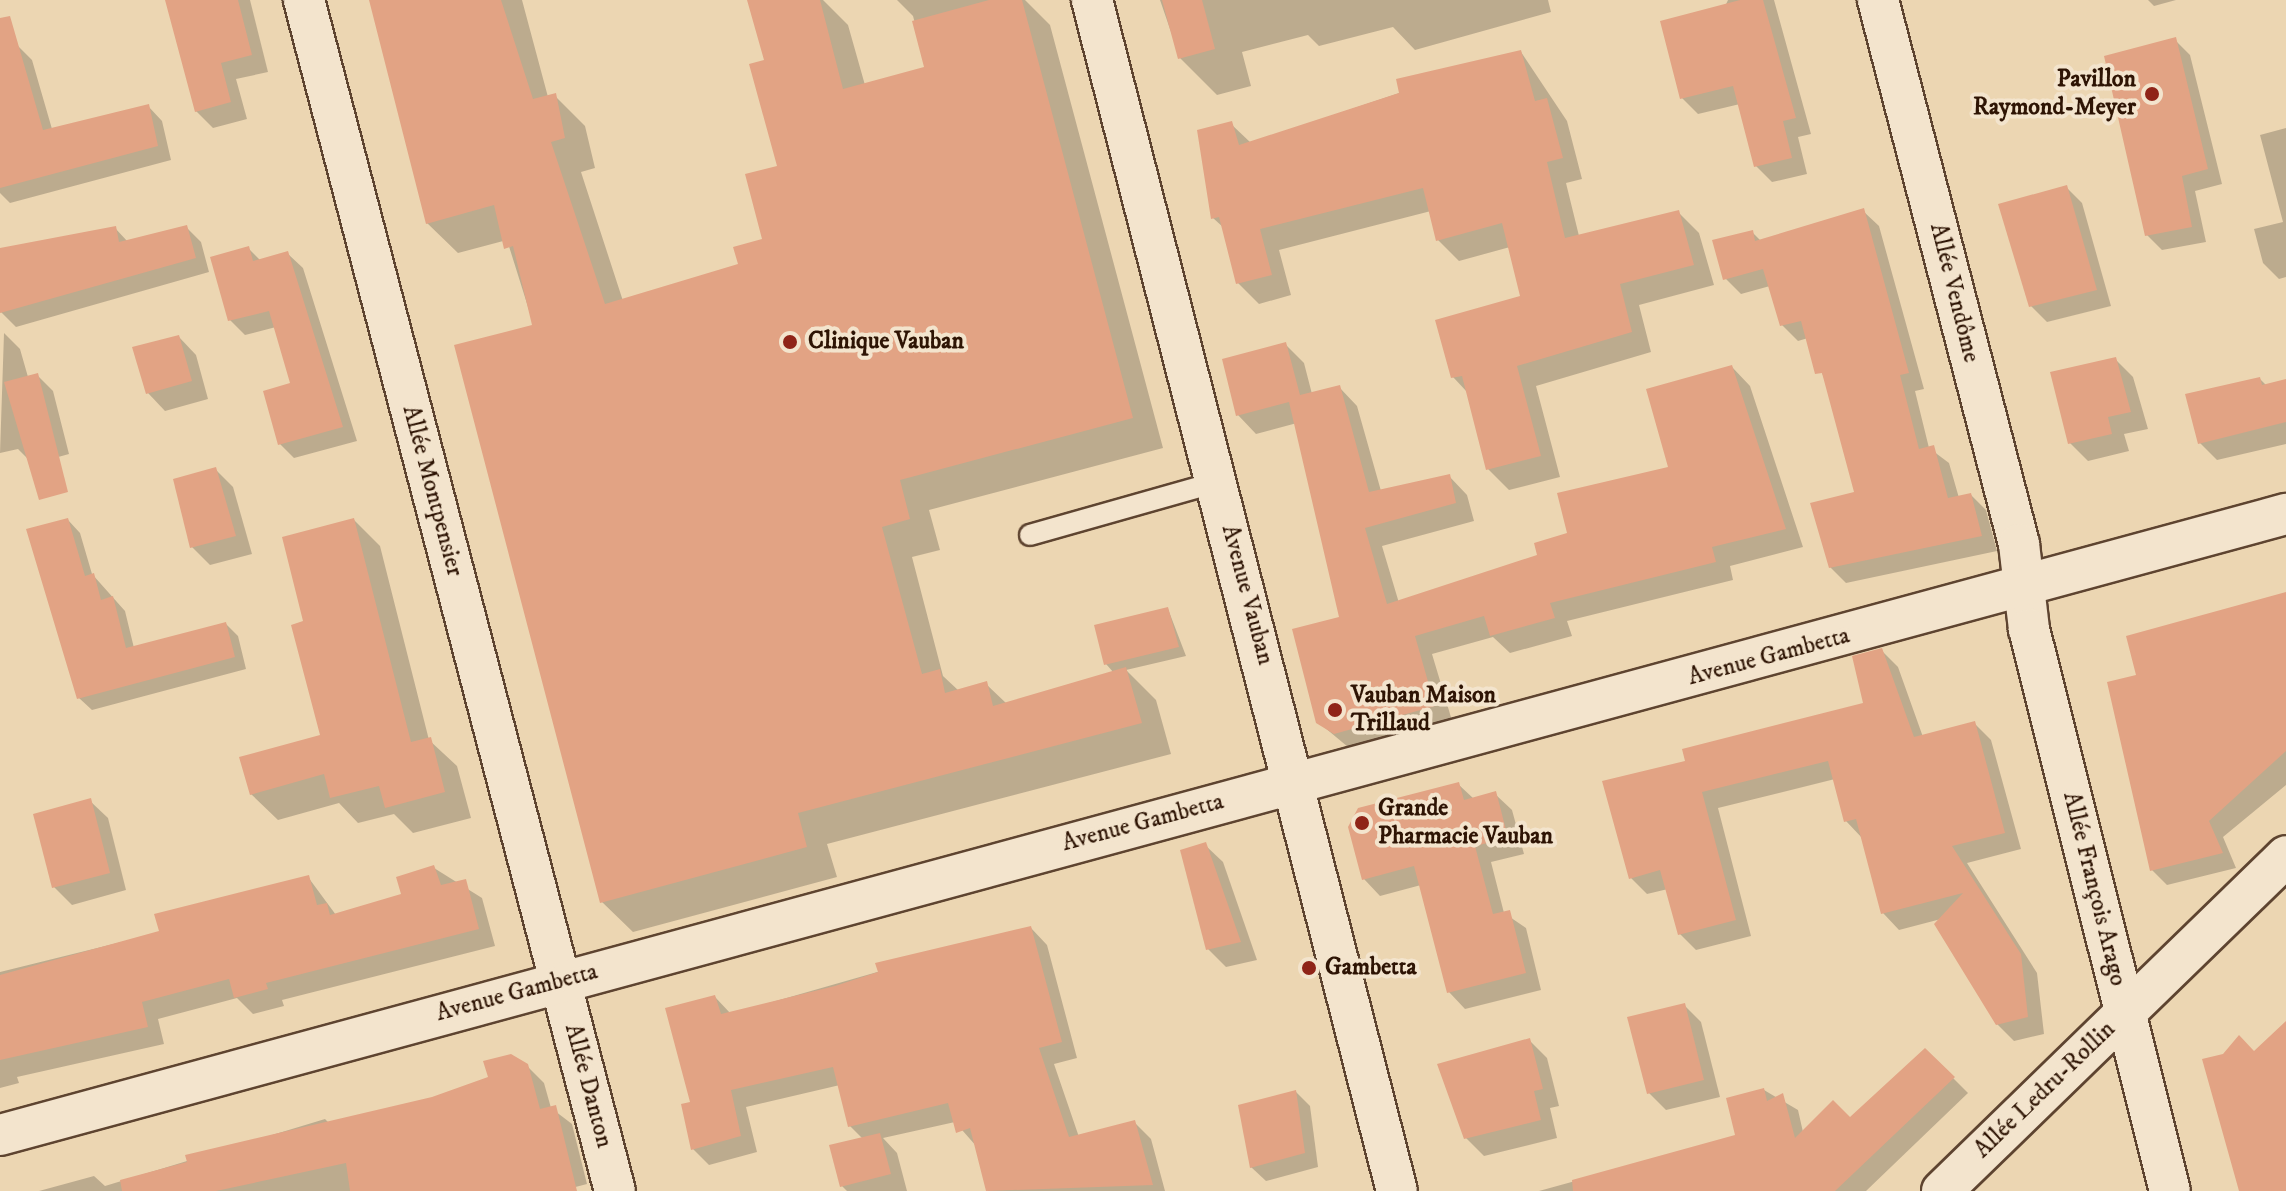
<!DOCTYPE html>
<meta charset="utf-8">
<style>
body{margin:0}
#map{position:relative;width:2286px;height:1191px;overflow:hidden;background:#ecd6b2;font-family:"IM FELL DW Pica",serif}
div>[style]{position:absolute}
.shadow>*{inset:0;background:#0003}
.building>*{inset:0;background:#e2a384}
.roads{filter:drop-shadow(2px 0 #5e4430) drop-shadow(-2px 0 #5e4430) drop-shadow(0 2px #5e4430) drop-shadow(0 -2px #5e4430)}
.service>*{height:20px;margin:-10px;padding:0 10px;transform-origin:10px;border-radius:10px;background:#f3e4cd}
.minor>*{height:40px;margin:-20px;padding:0 20px;transform-origin:20px;border-radius:20px;background:#f3e4cd}
.dots>*{width:22px;height:22px;translate:-50% -50%;box-sizing:border-box;border:4px solid #f3e4cd;border-radius:50%}
span{translate:-50% -50%;white-space:nowrap;text-align:center;line-height:1.15;-webkit-text-stroke:8px #f3e4cd;paint-order:stroke}
.poi-label{font-size:24px;color:#2e1404;font-weight:700}
.right{translate:-100% -50%;text-align:right}
.left{translate:0 -50%;text-align:left}
.street-label{font-size:24px;color:#2e1404}
</style>
<div id="map">
<div class="shadow">
<i style="clip-path:polygon(167px 0,250px 0,268px 72px,236px 79px,247px 119px,213px 128px,196px 111px)"></i>
<i style="clip-path:polygon(372px 0,522px 0,548px 97px,555px 96px,585px 126px,595px 168px,581px 172px,623px 301px,740px 266px,764px 240px,779px 167px,766px 61px,749px 0,823px 0,848px 25px,902px 216px,927px 69px,913px 16px,897px 0,1025px 0,1050px 25px,1163px 448px,929px 510px,940px 550px,912px 557px,943px 676px,959px 691px,986px 684px,1007px 704px,1114px 673px,1106px 664px,1168px 609px,1186px 656px,1126px 670px,1156px 700px,1171px 754px,827px 844px,837px 877px,633px 932px,602px 902px,534px 326px,507px 240px,458px 253px,427px 223px)"></i>
<i style="clip-path:polygon(1160px 0,1548px 0,1551px 12px,1415px 50px,1393px 27px,1319px 46px,1308px 35px,1242px 52px,1251px 86px,1217px 95px,1180px 58px)"></i>
<i style="clip-path:polygon(1728px 0,1774px 0,1811px 134px,1798px 137px,1807px 174px,1772px 182px,1756px 166px,1740px 104px,1698px 114px,1682px 98px)"></i>
<i style="clip-path:polygon(2148px 0,2176px 0,2154px 6px)"></i>
<i style="clip-path:polygon(2175px 40px,2190px 55px,2222px 184px,2195px 191px,2206px 242px,2162px 250px,2147px 235px)"></i>
<i style="clip-path:polygon(18px 46px,32px 60px,52px 129px,148px 106px,162px 121px,171px 160px,10px 203px,0 193px,0 51px)"></i>
<i style="clip-path:polygon(1521px 52px,1567px 121px,1582px 179px,1566px 183px,1579px 236px,1678px 212px,1699px 233px,1714px 285px,1639px 305px,1651px 352px,1536px 386px,1560px 477px,1509px 490px,1488px 469px,1468px 393px,1453px 377px,1522px 298px,1510px 247px,1459px 261px,1438px 240px,1431px 211px,1279px 250px,1291px 295px,1259px 304px,1238px 283px,1224px 228px,1213px 218px,1231px 124px,1251px 143px)"></i>
<i style="clip-path:polygon(2286px 128px,2286px 277px,2279px 279px,2263px 263px,2254px 229px,2283px 222px,2260px 135px)"></i>
<i style="clip-path:polygon(2066px 187px,2082px 203px,2111px 306px,2047px 322px,2031px 306px)"></i>
<i style="clip-path:polygon(1863px 211px,1879px 226px,1924px 389px,1915px 391px,1929px 448px,1949px 463px,1959px 498px,1971px 495px,1986px 510px,1997px 551px,1846px 583px,1830px 567px,1857px 493px,1826px 383px,1808px 338px,1798px 341px,1782px 325px,1770px 286px,1741px 294px,1725px 278px,1752px 232px,1761px 241px)"></i>
<i style="clip-path:polygon(186px 227px,201px 242px,209px 272px,16px 327px,1px 312px,0 250px,115px 228px,128px 242px)"></i>
<i style="clip-path:polygon(248px 248px,261px 261px,288px 254px,303px 268px,357px 441px,294px 458px,280px 444px,293px 384px,276px 327px,245px 335px,230px 320px)"></i>
<i style="clip-path:polygon(4px 333px,20px 349px,28px 377px,37px 375px,53px 391px,69px 454px,33px 464px,18px 449px,0 453px)"></i>
<i style="clip-path:polygon(179px 337px,196px 355px,208px 399px,165px 411px,148px 393px)"></i>
<i style="clip-path:polygon(1285px 344px,1304px 363px,1312px 394px,1339px 387px,1357px 406px,1381px 491px,1449px 476px,1467px 495px,1474px 521px,1382px 546px,1399px 603px,1540px 556px,1670px 468px,1732px 367px,1750px 386px,1803px 547px,1730px 566px,1733px 580px,1567px 621px,1572px 636px,1510px 653px,1493px 637px,1432px 654px,1453px 724px,1354px 752px,1318px 722px,1342px 618px,1297px 423px,1256px 434px,1238px 415px)"></i>
<i style="clip-path:polygon(2115px 359px,2133px 377px,2148px 429px,2124px 434px,2129px 451px,2088px 461px,2070px 443px)"></i>
<i style="clip-path:polygon(2260px 379px,2267px 386px,2286px 381px,2286px 444px,2217px 460px,2200px 443px)"></i>
<i style="clip-path:polygon(216px 470px,233px 487px,252px 554px,210px 565px,192px 547px)"></i>
<i style="clip-path:polygon(68px 520px,80px 533px,92px 574px,125px 611px,134px 648px,226px 624px,238px 636px,246px 669px,92px 710px,79px 698px)"></i>
<i style="clip-path:polygon(354px 520px,380px 546px,429px 740px,457px 766px,471px 818px,413px 833px,394px 814px,358px 823px,339px 803px,278px 820px,251px 794px,323px 737px,305px 623px)"></i>
<i style="clip-path:polygon(2286px 593px,2286px 785px,2223px 837px,2236px 868px,2167px 885px,2152px 870px)"></i>
<i style="clip-path:polygon(1881px 650px,1898px 667px,1923px 737px,1974px 723px,1991px 740px,2021px 849px,1967px 863px,2037px 973px,2044px 1034px,2014px 1041px,1997px 1024px,1941px 919px,1899px 930px,1883px 913px,1863px 839px,1846px 821px,1835px 779px,1718px 808px,1751px 936px,1696px 950px,1680px 934px,1668px 889px,1647px 894px,1631px 878px,1687px 763px,1865px 705px)"></i>
<i style="clip-path:polygon(1458px 784px,1474px 799px,1495px 794px,1512px 810px,1524px 854px,1491px 862px,1504px 913px,1526px 928px,1541px 990px,1465px 1009px,1449px 992px,1421px 885px,1380px 896px,1364px 879px)"></i>
<i style="clip-path:polygon(90px 801px,108px 818px,126px 890px,72px 905px,54px 887px)"></i>
<i style="clip-path:polygon(1205px 845px,1223px 862px,1257px 960px,1226px 967px,1208px 949px)"></i>
<i style="clip-path:polygon(434px 868px,482px 898px,495px 946px,282px 1000px,284px 1006px,253px 1014px,237px 998px,158px 1019px,164px 1044px,17px 1077px,19px 1083px,0 1088px,0 972px,162px 932px,308px 877px,336px 915px,404px 895px)"></i>
<i style="clip-path:polygon(1031px 928px,1047px 945px,1077px 1058px,1054px 1064px,1079px 1137px,1134px 1122px,1151px 1139px,1165px 1191px,988px 1191px,977px 1147px,955px 1122px,883px 1138px,897px 1153px,907px 1191px,847px 1191px,842px 1186px,863px 1139px,850px 1126px,840px 1085px,746px 1107px,757px 1152px,709px 1165px,693px 1149px,692px 1103px,715px 997px,731px 1014px)"></i>
<i style="clip-path:polygon(1684px 1005px,1701px 1022px,1720px 1097px,1666px 1110px,1649px 1093px)"></i>
<i style="clip-path:polygon(1529px 1040px,1547px 1058px,1559px 1106px,1550px 1108px,1557px 1138px,1484px 1156px,1466px 1138px)"></i>
<i style="clip-path:polygon(1925px 1050px,1968px 1093px,1866px 1191px,1539px 1191px,1738px 1136px,1764px 1090px,1798px 1110px,1803px 1132px,1850px 1120px)"></i>
<i style="clip-path:polygon(526px 1065px,544px 1083px,551px 1108px,572px 1124px,587px 1184px,560px 1191px,39px 1191px,94px 1176px,105px 1186px,325px 1119px,332px 1126px,433px 1099px)"></i>
<i style="clip-path:polygon(1296px 1092px,1310px 1106px,1318px 1167px,1266px 1181px,1251px 1167px)"></i>
</div>
<div class="building">
<i style="clip-path:polygon(165px 0,238px 0,252px 55px,221px 63px,231px 102px,195px 112px)"></i>
<i style="clip-path:polygon(369px 0,501px 0,533px 99px,556px 93px,565px 138px,551px 142px,605px 304px,738px 264px,733px 247px,762px 239px,745px 174px,777px 166px,749px 64px,764px 60px,747px 0,820px 0,843px 89px,924px 67px,912px 21px,989px 0,1022px 0,1133px 418px,900px 480px,910px 519px,882px 527px,922px 674px,940px 669px,945px 693px,987px 681px,993px 706px,1126px 667px,1142px 723px,798px 813px,807px 847px,600px 903px,454px 345px,532px 325px,513px 246px,504px 249px,494px 205px,426px 224px)"></i>
<i style="clip-path:polygon(1162px 0,1202px 0,1215px 49px,1178px 59px)"></i>
<i style="clip-path:polygon(1740px 0,1763px 0,1796px 118px,1783px 121px,1792px 158px,1754px 167px,1733px 86px,1680px 99px,1660px 21px)"></i>
<i style="clip-path:polygon(10px 16px,43px 130px,149px 104px,158px 146px,0 188px,0 18px)"></i>
<i style="clip-path:polygon(2176px 37px,2208px 169px,2182px 176px,2192px 227px,2145px 236px,2104px 56px)"></i>
<i style="clip-path:polygon(1521px 50px,1535px 101px,1547px 98px,1563px 158px,1547px 162px,1565px 238px,1679px 210px,1694px 265px,1620px 284px,1632px 332px,1517px 366px,1541px 456px,1486px 470px,1462px 376px,1451px 378px,1435px 320px,1520px 296px,1502px 223px,1436px 241px,1423px 188px,1260px 229px,1272px 275px,1236px 284px,1219px 217px,1211px 219px,1197px 130px,1232px 121px,1239px 145px,1399px 93px,1396px 79px)"></i>
<i style="clip-path:polygon(2067px 185px,2097px 290px,2029px 307px,1998px 204px)"></i>
<i style="clip-path:polygon(1864px 208px,1909px 373px,1900px 375px,1919px 449px,1934px 445px,1948px 498px,1971px 493px,1982px 536px,1829px 568px,1810px 503px,1854px 492px,1822px 373px,1815px 374px,1801px 321px,1780px 326px,1763px 269px,1723px 280px,1712px 240px,1753px 230px,1755px 241px)"></i>
<i style="clip-path:polygon(187px 225px,196px 258px,0 313px,0 248px,116px 226px,119px 242px)"></i>
<i style="clip-path:polygon(249px 246px,253px 261px,288px 251px,343px 427px,278px 445px,263px 391px,290px 383px,269px 311px,228px 321px,210px 257px)"></i>
<i style="clip-path:polygon(179px 335px,192px 381px,146px 394px,132px 347px)"></i>
<i style="clip-path:polygon(1286px 342px,1300px 395px,1340px 385px,1369px 492px,1450px 474px,1456px 503px,1365px 528px,1387px 604px,1537px 555px,1534px 543px,1567px 533px,1557px 493px,1668px 467px,1646px 389px,1732px 365px,1786px 529px,1712px 547px,1716px 562px,1550px 603px,1555px 618px,1490px 636px,1484px 616px,1415px 636px,1435px 706px,1334px 734px,1316px 723px,1292px 629px,1339px 617px,1289px 402px,1236px 416px,1222px 359px)"></i>
<i style="clip-path:polygon(2116px 357px,2131px 412px,2108px 417px,2112px 434px,2068px 444px,2050px 372px)"></i>
<i style="clip-path:polygon(38px 373px,68px 492px,39px 500px,4px 382px)"></i>
<i style="clip-path:polygon(2260px 377px,2262px 385px,2286px 379px,2286px 422px,2198px 444px,2185px 394px)"></i>
<i style="clip-path:polygon(216px 467px,236px 536px,190px 548px,173px 479px)"></i>
<i style="clip-path:polygon(68px 518px,85px 576px,94px 573px,101px 600px,113px 596px,126px 648px,226px 622px,235px 657px,77px 699px,26px 529px)"></i>
<i style="clip-path:polygon(354px 518px,411px 742px,431px 737px,445px 792px,385px 808px,379px 786px,330px 798px,324px 774px,250px 795px,239px 757px,320px 735px,291px 625px,303px 621px,282px 537px)"></i>
<i style="clip-path:polygon(2286px 592px,2286px 751px,2209px 821px,2223px 853px,2150px 871px,2107px 682px,2136px 675px,2126px 636px)"></i>
<i style="clip-path:polygon(1168px 607px,1179px 647px,1104px 665px,1094px 625px)"></i>
<i style="clip-path:polygon(1882px 648px,1914px 737px,1975px 721px,2005px 833px,1952px 846px,2021px 954px,2028px 1017px,1996px 1025px,1934px 924px,1963px 893px,1881px 914px,1856px 819px,1844px 822px,1828px 761px,1702px 792px,1736px 920px,1678px 935px,1660px 870px,1629px 879px,1602px 781px,1685px 761px,1682px 749px,1863px 703px,1852px 656px)"></i>
<i style="clip-path:polygon(1459px 782px,1464px 800px,1496px 791px,1508px 838px,1475px 846px,1493px 914px,1510px 910px,1526px 973px,1447px 993px,1414px 866px,1362px 880px,1348px 827px,1358px 808px)"></i>
<i style="clip-path:polygon(91px 798px,110px 873px,52px 888px,33px 814px)"></i>
<i style="clip-path:polygon(1206px 842px,1241px 942px,1206px 950px,1180px 850px)"></i>
<i style="clip-path:polygon(434px 865px,441px 885px,466px 879px,479px 929px,266px 983px,268px 989px,234px 998px,229px 979px,142px 1002px,148px 1027px,0 1060px,0 975px,159px 931px,154px 914px,309px 875px,317px 905px,327px 903px,330px 915px,401px 894px,396px 877px)"></i>
<i style="clip-path:polygon(1031px 926px,1062px 1042px,1039px 1048px,1069px 1137px,1135px 1120px,1153px 1185px,986px 1191px,970px 1128px,956px 1133px,948px 1103px,848px 1127px,833px 1067px,731px 1090px,741px 1136px,691px 1150px,681px 1104px,690px 1102px,665px 1008px,715px 995px,721px 1014px,835px 986px,878px 972px,875px 963px)"></i>
<i style="clip-path:polygon(1685px 1003px,1704px 1080px,1647px 1094px,1627px 1017px)"></i>
<i style="clip-path:polygon(2286px 1021px,2286px 1191px,2239px 1191px,2202px 1059px,2223px 1054px,2239px 1035px,2254px 1051px)"></i>
<i style="clip-path:polygon(1530px 1038px,1543px 1089px,1534px 1091px,1541px 1120px,1464px 1139px,1437px 1064px)"></i>
<i style="clip-path:polygon(1925px 1048px,1955px 1077px,1835px 1191px,1573px 1191px,1572px 1180px,1735px 1135px,1726px 1098px,1764px 1088px,1767px 1101px,1783px 1093px,1795px 1138px,1833px 1100px,1850px 1117px)"></i>
<i style="clip-path:polygon(511px 1054px,528px 1064px,540px 1109px,556px 1105px,577px 1191px,350px 1191px,346px 1163px,216px 1191px,122px 1191px,120px 1180px,187px 1162px,185px 1155px,432px 1097px,488px 1077px,483px 1061px)"></i>
<i style="clip-path:polygon(1296px 1090px,1305px 1153px,1250px 1168px,1238px 1105px)"></i>
<i style="clip-path:polygon(880px 1133px,891px 1174px,840px 1187px,829px 1145px)"></i>
</div>
<div class="roads">
<div class="service">
<i style="left:1030px;top:535px;width:194px;rotate:-15.8deg"></i>
</div>
<div class="minor">
<i style="left:304px;top:0;width:1231px;rotate:75.37deg"></i>
<i style="left:1092px;top:0;width:1229px;rotate:75.64deg"></i>
<i style="left:1878px;top:0;width:562px;rotate:75.47deg"></i>
<i style="left:2019px;top:544px;width:86px;rotate:83.3deg"></i>
<i style="left:2029px;top:629px;width:579px;rotate:75.92deg"></i>
<i style="left:0;top:1135px;width:2369px;rotate:-15.2deg"></i>
<i style="left:1942px;top:1191px;width:480px;rotate:-44.2deg"></i>
</div>
</div>
<div class="dots">
<i style="left:2152px;top:94px;background:#8f2418"></i>
<i style="left:790px;top:342px;background:#8f2418"></i>
<i style="left:1335px;top:710px;background:#8f2418"></i>
<i style="left:1362px;top:823px;background:#8f2418"></i>
<i style="left:1309px;top:968px;background:#8f2418"></i>
</div>
<div class="poi-label">
<span class="right" style="left:2136px;top:94px">Pavillon<br>Raymond-Meyer</span>
<span class="left" style="left:808px;top:342px">Clinique Vauban</span>
<span class="left" style="left:1351px;top:710px">Vauban Maison<br>Trillaud</span>
<span class="left" style="left:1378px;top:823px">Grande<br>Pharmacie Vauban</span>
<span class="left" style="left:1325px;top:968px">Gambetta</span>
</div>
<div class="street-label">
<span style="left:1954px;top:293px;rotate:76deg">Allée Vendôme</span>
<span style="left:432px;top:491px;rotate:75deg">Allée Montpensier</span>
<span style="left:1247px;top:595px;rotate:75deg">Avenue Vauban</span>
<span style="left:1769px;top:657px;rotate:-15deg">Avenue Gambetta</span>
<span style="left:1143px;top:823px;rotate:-15deg">Avenue Gambetta</span>
<span style="left:2094px;top:889px;rotate:76deg">Allée François Arago</span>
<span style="left:517px;top:993px;rotate:-15deg">Avenue Gambetta</span>
<span style="left:588px;top:1086px;rotate:75deg">Allée Danton</span>
<span style="left:2045px;top:1090px;rotate:-44deg">Allée Ledru-Rollin</span>
</div>
</div>
